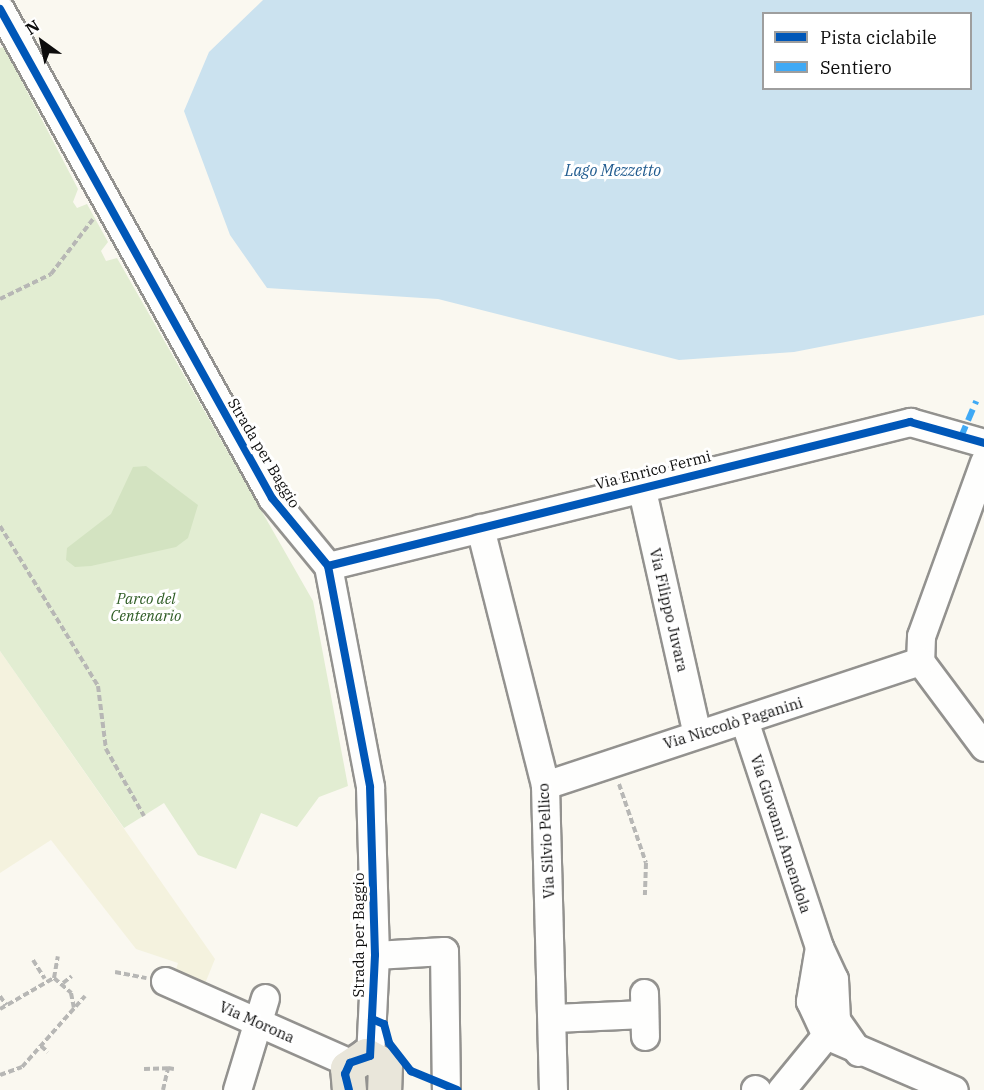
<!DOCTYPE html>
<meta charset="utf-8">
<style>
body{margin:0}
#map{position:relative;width:984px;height:1090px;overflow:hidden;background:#faf8f0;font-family:"IBM Plex Serif",serif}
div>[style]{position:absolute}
.farmland>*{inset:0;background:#f4f2de}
.green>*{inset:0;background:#e2edd2}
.forest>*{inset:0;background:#d3e3c1}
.water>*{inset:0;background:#cbe2ef}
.path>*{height:4px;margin-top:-2px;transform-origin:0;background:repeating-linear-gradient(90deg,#b7b7b5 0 6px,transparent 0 9px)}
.roads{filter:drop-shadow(2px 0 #93928f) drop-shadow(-2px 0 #93928f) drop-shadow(0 2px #93928f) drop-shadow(0 -2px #93928f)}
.minor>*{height:27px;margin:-13.5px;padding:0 13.5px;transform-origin:13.5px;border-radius:13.5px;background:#fefefd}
.major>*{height:33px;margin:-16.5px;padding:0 16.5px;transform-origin:16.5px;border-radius:16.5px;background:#e9e6da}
.quiet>*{height:6px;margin-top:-3px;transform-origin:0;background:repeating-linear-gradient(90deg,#3fa9f5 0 12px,transparent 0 18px)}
.cycleway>*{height:8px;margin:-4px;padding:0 4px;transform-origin:4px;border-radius:4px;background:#0057b8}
span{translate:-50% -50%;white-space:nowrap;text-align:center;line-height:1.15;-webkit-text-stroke:6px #fff;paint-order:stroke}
.street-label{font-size:15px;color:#0c0c0c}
.park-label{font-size:15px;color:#2e5c24;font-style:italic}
.water-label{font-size:16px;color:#235d90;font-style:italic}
.legend{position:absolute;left:762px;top:12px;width:210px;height:78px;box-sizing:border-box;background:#fff;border:2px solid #9e9e9e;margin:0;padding:8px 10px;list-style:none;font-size:18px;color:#0c0c0c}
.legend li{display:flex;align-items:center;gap:12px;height:30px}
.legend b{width:30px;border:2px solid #9e9e9e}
.north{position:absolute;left:12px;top:12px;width:60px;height:60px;-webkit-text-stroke:4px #fff;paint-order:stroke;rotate:327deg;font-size:16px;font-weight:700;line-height:24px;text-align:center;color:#0c0c0c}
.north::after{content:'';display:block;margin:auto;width:21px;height:27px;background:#0c0c0c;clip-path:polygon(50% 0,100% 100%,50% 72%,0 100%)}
</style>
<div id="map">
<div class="farmland">
<i style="clip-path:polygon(0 651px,215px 959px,204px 986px,175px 973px,178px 963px,136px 949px,51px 840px,0 873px)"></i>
</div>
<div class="green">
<i style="clip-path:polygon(4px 47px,78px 189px,73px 202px,77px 208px,87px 204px,108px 242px,101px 251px,106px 261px,117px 258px,313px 601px,348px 786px,319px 797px,297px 827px,261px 813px,236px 869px,198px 855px,164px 803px,124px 828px,0 651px,0 48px)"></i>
</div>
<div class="forest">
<i style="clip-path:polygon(146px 466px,198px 505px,188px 538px,176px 547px,91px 566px,75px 567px,66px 560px,67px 548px,111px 514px,133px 467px)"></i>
</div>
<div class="water">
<i style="clip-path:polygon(evenodd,263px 0,984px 0,984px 315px,794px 352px,679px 360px,438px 299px,267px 288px,230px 235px,184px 111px,209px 52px,263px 0,764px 14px,970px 14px,970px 88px,764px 88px,764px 14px)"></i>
</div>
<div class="path">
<i style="left:0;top:299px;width:57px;rotate:-26.1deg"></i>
<i style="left:51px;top:274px;width:69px;rotate:-52.6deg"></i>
<i style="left:0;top:526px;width:188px;rotate:58.5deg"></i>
<i style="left:98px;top:686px;width:64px;rotate:82.8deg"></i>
<i style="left:106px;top:749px;width:77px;rotate:60.4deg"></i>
<i style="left:619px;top:784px;width:83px;rotate:71.1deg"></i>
<i style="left:646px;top:863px;width:32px;rotate:92deg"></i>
<i style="left:33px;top:960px;width:22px;rotate:58deg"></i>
<i style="left:115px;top:972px;width:32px;rotate:11deg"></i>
<i style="left:54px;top:978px;width:22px;rotate:-80deg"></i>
<i style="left:63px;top:983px;width:11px;rotate:-38deg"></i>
<i style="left:0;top:996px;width:11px;rotate:56deg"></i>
<i style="left:0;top:1009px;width:62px;rotate:-29.9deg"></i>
<i style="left:54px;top:978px;width:23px;rotate:41deg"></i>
<i style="left:71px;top:993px;width:15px;rotate:79deg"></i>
<i style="left:41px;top:1046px;width:9px;rotate:41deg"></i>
<i style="left:144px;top:1069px;width:24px;rotate:-2deg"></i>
<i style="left:0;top:1075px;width:23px;rotate:-20deg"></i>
<i style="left:22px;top:1067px;width:95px;rotate:-48.4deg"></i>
<i style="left:163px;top:1090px;width:23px;rotate:-77deg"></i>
<i style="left:168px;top:1068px;width:6px;rotate:9deg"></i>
</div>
<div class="roads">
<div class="minor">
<i style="left:0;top:9px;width:560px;rotate:60.92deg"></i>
<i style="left:272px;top:498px;width:88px;rotate:50.5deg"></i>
<i style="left:328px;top:566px;width:225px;rotate:79.2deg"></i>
<i style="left:370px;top:787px;width:168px;rotate:88.3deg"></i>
<i style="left:375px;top:955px;width:101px;rotate:92.8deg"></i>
<i style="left:984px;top:462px;width:185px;rotate:109.9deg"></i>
<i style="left:921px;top:636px;width:25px;rotate:92deg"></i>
<i style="left:920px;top:661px;width:107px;rotate:53.3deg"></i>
<i style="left:641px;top:486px;width:254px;rotate:77.3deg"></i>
<i style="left:480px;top:528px;width:265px;rotate:75.8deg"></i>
<i style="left:545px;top:785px;width:305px;rotate:88.5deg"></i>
<i style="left:328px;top:566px;width:600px;rotate:-13.9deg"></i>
<i style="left:910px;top:422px;width:77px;rotate:15.8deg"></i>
<i style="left:744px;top:720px;width:239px;rotate:71.7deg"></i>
<i style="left:819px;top:947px;width:35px;rotate:65deg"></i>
<i style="left:834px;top:979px;width:41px;rotate:87.2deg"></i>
<i style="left:836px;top:1020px;width:39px;rotate:55deg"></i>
<i style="left:545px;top:785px;width:395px;rotate:-18.3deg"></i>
<i style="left:819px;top:947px;width:55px;rotate:99.5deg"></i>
<i style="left:810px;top:1001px;width:38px;rotate:65deg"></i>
<i style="left:826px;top:1035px;width:139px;rotate:23.3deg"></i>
<i style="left:375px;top:955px;width:69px;rotate:-3.3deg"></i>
<i style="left:444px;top:951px;width:139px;rotate:89.2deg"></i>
<i style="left:165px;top:981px;width:202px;rotate:23.9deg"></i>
<i style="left:644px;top:993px;width:43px;rotate:88.7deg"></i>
<i style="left:554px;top:1018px;width:90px;rotate:-2.5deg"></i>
<i style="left:755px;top:1089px;width:2px;rotate:27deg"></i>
<i style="left:237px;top:1090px;width:96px;rotate:-73.1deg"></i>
<i style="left:781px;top:1090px;width:71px;rotate:-50.7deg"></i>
</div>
<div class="major">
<i style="left:349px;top:1090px;width:22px;rotate:-95deg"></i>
<i style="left:347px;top:1068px;width:23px;rotate:-34deg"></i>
<i style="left:366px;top:1055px;width:21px;rotate:28deg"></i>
<i style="left:385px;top:1065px;width:25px;rotate:92deg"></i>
</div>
</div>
<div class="quiet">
<i style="left:961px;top:437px;width:39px;rotate:-67deg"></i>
</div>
<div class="cycleway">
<i style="left:0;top:9px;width:560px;rotate:60.92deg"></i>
<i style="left:272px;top:498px;width:88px;rotate:50.5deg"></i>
<i style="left:328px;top:566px;width:225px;rotate:79.2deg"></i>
<i style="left:370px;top:787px;width:168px;rotate:88.3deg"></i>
<i style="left:375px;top:955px;width:101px;rotate:92.8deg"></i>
<i style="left:370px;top:1056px;width:21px;rotate:161deg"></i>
<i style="left:350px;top:1063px;width:12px;rotate:114deg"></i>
<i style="left:345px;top:1074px;width:16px;rotate:76deg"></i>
<i style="left:328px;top:566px;width:600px;rotate:-13.9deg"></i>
<i style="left:910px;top:422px;width:77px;rotate:15.8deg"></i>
<i style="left:372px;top:1019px;width:13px;rotate:23deg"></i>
<i style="left:384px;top:1024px;width:20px;rotate:75deg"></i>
<i style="left:389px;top:1043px;width:36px;rotate:52deg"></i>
<i style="left:411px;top:1071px;width:50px;rotate:22.4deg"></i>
</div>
<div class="street-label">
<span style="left:264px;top:453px;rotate:59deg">Strada per Baggio</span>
<span style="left:653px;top:470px;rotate:-14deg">Via Enrico Fermi</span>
<span style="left:669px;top:610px;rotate:77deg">Via Filippo Juvara</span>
<span style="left:733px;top:723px;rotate:-17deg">Via Niccolò Paganini</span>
<span style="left:781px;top:834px;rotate:72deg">Via Giovanni Amendola</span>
<span style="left:546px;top:841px;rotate:-93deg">Via Silvio Pellico</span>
<span style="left:359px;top:935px;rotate:-90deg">Strada per Baggio</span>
<span style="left:257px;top:1022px;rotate:24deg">Via Morona</span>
</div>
<div class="park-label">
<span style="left:146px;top:607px">Parco del<br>Centenario</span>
</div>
<div class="water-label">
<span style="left:613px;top:170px">Lago Mezzetto</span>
</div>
<ul class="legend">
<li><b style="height:8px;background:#0057b8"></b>Pista ciclabile</li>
<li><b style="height:8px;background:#3fa9f5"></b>Sentiero</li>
</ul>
<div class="north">N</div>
</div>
